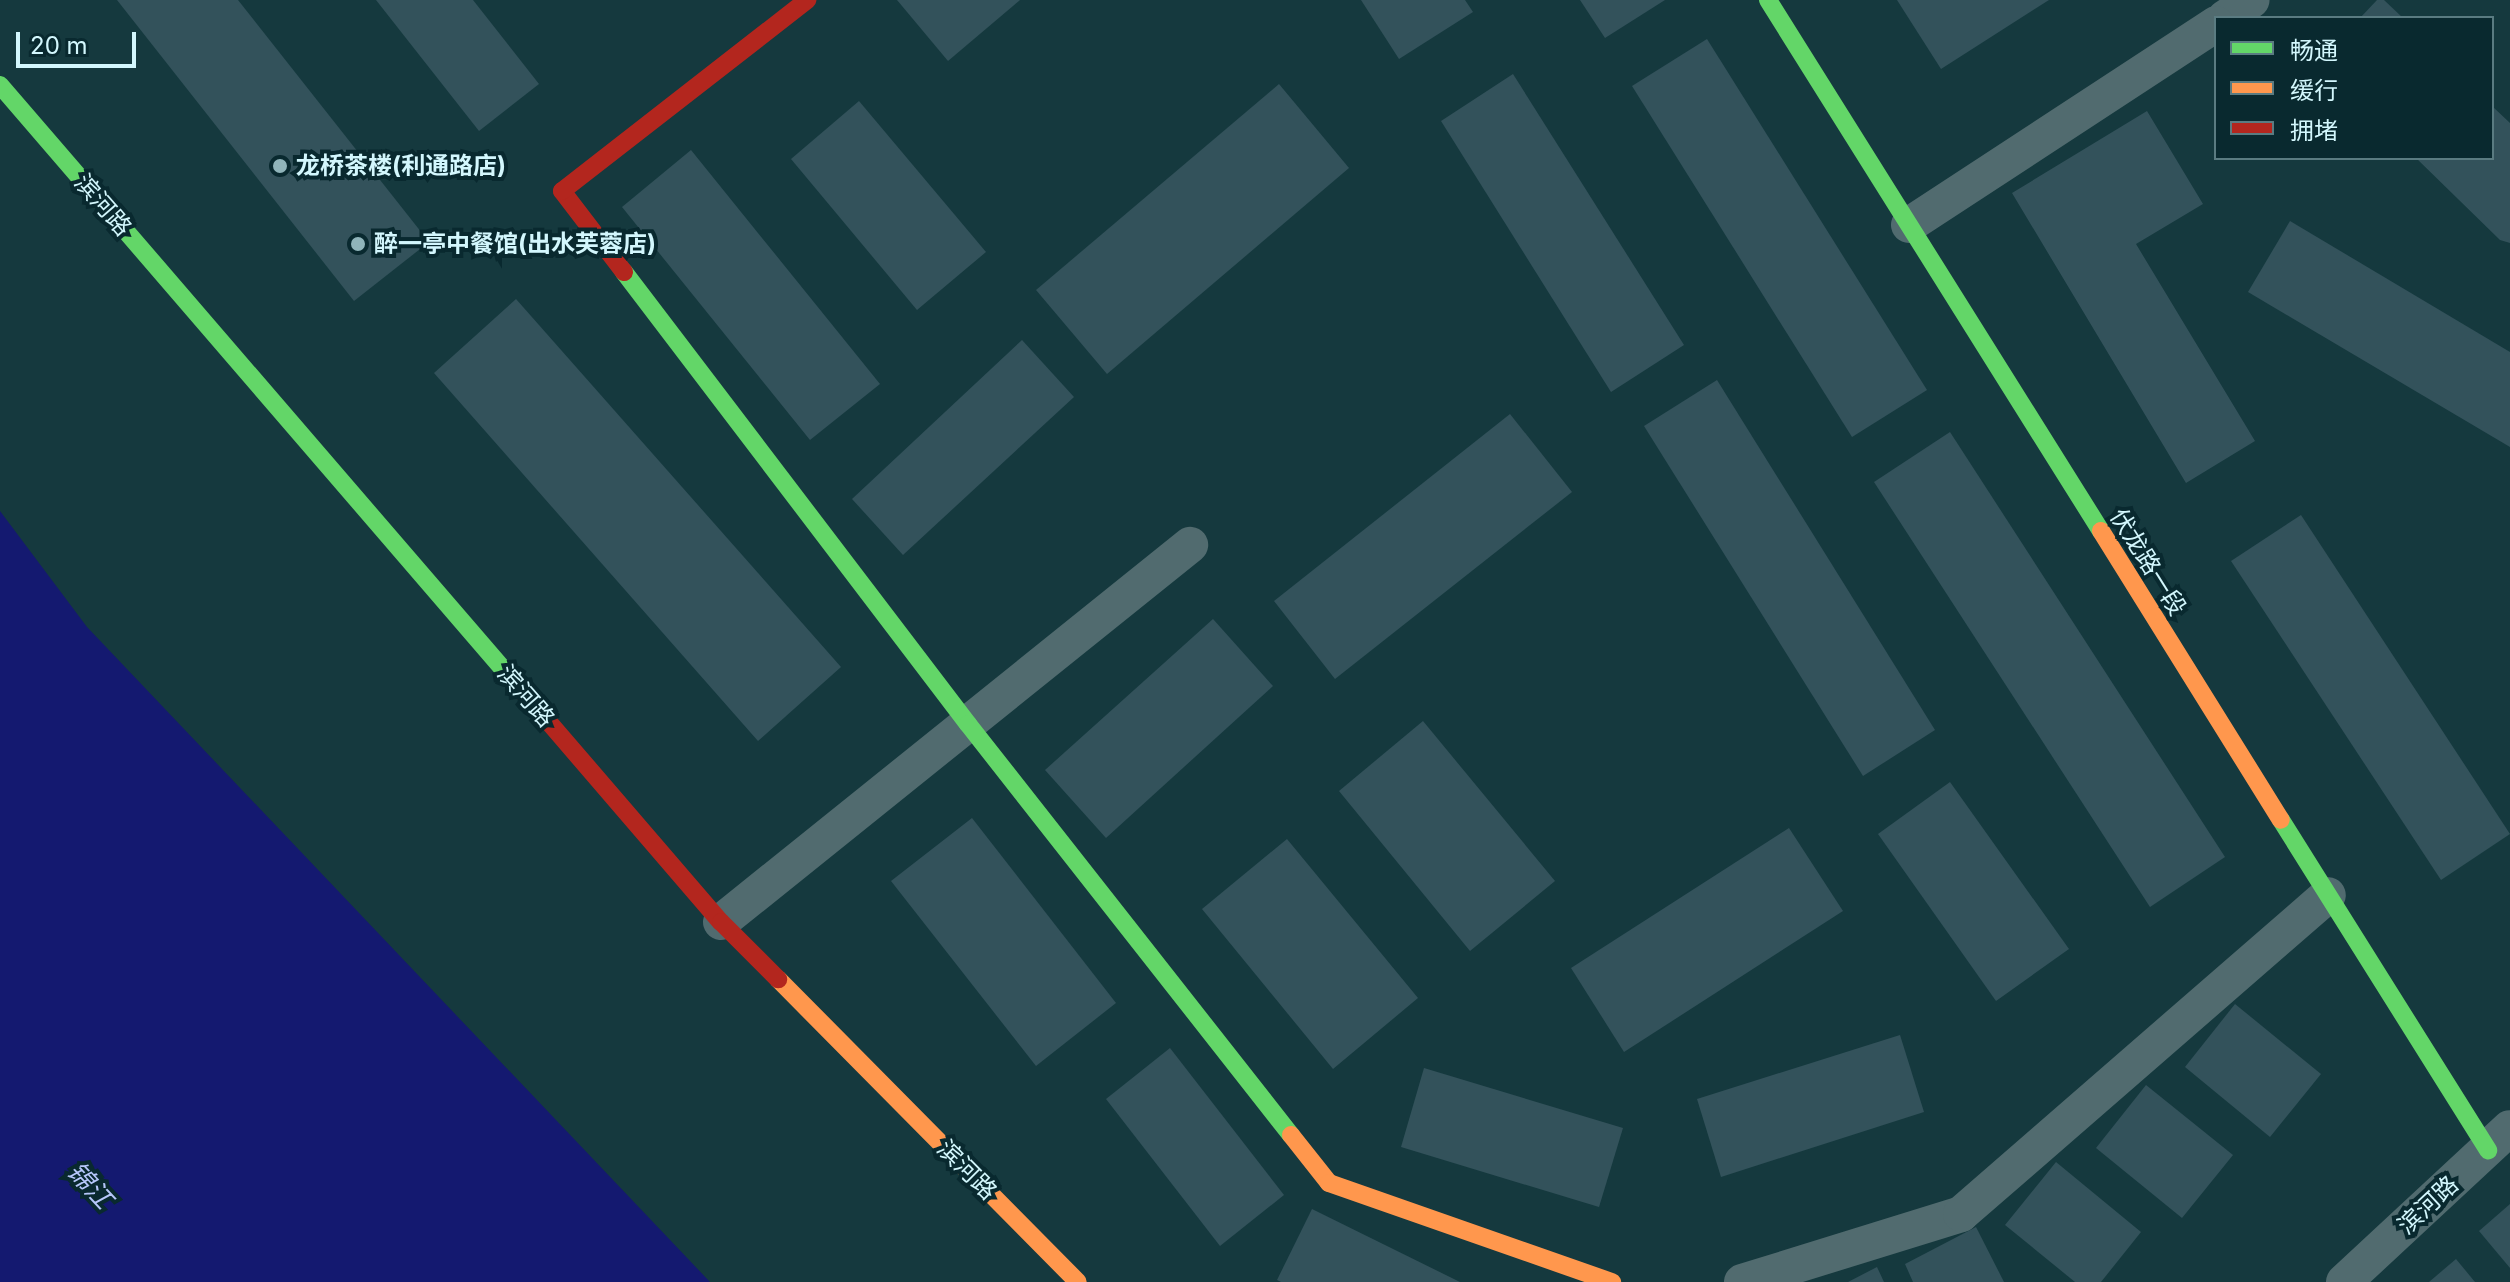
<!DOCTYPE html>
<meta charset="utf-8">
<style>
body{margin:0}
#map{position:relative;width:2510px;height:1282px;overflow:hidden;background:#15393e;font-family:Inter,"Noto Sans SC",sans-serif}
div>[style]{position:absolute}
.water>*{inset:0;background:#141970}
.building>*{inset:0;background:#33525b}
.street>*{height:36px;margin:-18px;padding:0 18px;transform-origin:18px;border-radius:18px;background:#516b6f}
.fast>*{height:18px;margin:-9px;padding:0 9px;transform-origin:9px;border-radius:9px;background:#63d668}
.slow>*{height:18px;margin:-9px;padding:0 9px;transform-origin:9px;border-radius:9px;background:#ff974d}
.jam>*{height:18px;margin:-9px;padding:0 9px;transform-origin:9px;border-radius:9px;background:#b3261e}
.dots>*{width:22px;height:22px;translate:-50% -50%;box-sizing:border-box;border:4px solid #09292f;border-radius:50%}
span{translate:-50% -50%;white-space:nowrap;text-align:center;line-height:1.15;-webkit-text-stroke:8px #09292f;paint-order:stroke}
.poi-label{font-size:24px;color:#d3f7fd;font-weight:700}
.left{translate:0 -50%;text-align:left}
.street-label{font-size:24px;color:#d3f7fd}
.water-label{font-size:26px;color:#b6c7fa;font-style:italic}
.legend{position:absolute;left:2214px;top:16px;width:280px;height:144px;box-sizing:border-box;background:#09292f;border:2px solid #5a7b81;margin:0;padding:10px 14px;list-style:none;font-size:24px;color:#d3f7fd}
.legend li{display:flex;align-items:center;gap:16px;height:40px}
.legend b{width:40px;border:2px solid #5a7b81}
.scale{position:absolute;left:16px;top:32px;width:120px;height:36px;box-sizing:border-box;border:4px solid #d3f7fd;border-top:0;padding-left:10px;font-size:24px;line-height:28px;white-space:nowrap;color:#d3f7fd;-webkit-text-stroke:6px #09292f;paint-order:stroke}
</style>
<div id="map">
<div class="water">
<i style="clip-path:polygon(0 511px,87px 627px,710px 1282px,0 1282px)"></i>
</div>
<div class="building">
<i style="clip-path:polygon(117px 0,238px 0,429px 242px,354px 301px)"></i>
<i style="clip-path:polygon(376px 0,473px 0,539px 84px,479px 131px)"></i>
<i style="clip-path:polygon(897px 0,1020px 0,948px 61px)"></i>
<i style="clip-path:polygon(1361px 0,1465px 0,1473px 12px,1399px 59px)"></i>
<i style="clip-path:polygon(1580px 0,1665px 0,1605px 38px)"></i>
<i style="clip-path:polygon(1897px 0,2049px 0,1941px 69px)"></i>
<i style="clip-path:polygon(2377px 0,2384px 0,2403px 18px,2360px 18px)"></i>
<i style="clip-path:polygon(1707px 39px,1927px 390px,1852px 437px,1632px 86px)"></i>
<i style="clip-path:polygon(1513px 74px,1684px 345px,1611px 392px,1441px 121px)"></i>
<i style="clip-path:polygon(1279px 84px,1349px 168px,1107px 374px,1036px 290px)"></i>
<i style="clip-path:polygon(859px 101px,986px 252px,917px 310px,791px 159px)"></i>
<i style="clip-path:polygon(2492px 106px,2510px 123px,2510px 243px,2500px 240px,2416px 158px,2492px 158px)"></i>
<i style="clip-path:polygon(2147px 111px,2203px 204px,2136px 244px,2255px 441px,2186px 483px,2012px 193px)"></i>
<i style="clip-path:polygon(691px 150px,880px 384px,810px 440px,622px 207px)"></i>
<i style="clip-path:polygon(2290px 221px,2510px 352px,2510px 447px,2248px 292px)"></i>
<i style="clip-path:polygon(516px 299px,841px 667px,758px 741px,434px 373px)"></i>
<i style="clip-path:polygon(1022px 340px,1074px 397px,903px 555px,852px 499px)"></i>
<i style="clip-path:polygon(1717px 380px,1935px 730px,1863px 776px,1644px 426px)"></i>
<i style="clip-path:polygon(1510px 414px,1572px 492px,1335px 679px,1274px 601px)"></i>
<i style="clip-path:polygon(1950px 432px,2225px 857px,2150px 907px,1874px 482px)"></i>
<i style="clip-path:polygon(2301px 515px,2510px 834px,2441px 880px,2231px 561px)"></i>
<i style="clip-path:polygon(1213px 619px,1273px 686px,1106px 838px,1045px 770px)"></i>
<i style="clip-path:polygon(1423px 721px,1555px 881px,1470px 951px,1339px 791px)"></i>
<i style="clip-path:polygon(1950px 782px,2069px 949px,1996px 1001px,1878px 834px)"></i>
<i style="clip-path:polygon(972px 818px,1116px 1003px,1036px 1066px,891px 881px)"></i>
<i style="clip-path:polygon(1789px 828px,1843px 911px,1624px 1052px,1571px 968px)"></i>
<i style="clip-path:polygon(1287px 839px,1418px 998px,1333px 1069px,1202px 909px)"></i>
<i style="clip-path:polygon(2235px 1004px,2321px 1074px,2270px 1137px,2185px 1067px)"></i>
<i style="clip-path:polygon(1900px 1035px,1924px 1112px,1721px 1177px,1697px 1099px)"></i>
<i style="clip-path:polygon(1170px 1048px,1284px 1195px,1220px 1246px,1106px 1099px)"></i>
<i style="clip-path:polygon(1424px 1068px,1623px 1128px,1599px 1207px,1401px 1147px)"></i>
<i style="clip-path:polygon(2146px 1085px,2233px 1155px,2182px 1218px,2096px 1148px)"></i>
<i style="clip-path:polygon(2056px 1162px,2141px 1232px,2101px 1282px,2075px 1282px,2005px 1225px)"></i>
<i style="clip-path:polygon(2510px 1204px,2510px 1268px,2479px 1231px)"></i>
<i style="clip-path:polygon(1312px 1209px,1460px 1282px,1281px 1282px,1277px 1280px)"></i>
<i style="clip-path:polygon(1976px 1227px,2004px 1282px,1913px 1282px,1905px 1264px)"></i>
<i style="clip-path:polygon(2456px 1259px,2475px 1282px,2429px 1282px)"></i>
<i style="clip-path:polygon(1877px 1267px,1884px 1282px,1848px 1282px)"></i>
</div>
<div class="street">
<i style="left:2225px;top:18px;width:32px;rotate:-34deg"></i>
<i style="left:1909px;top:225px;width:367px;rotate:-33.2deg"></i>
<i style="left:721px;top:922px;width:602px;rotate:-38.79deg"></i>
<i style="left:1742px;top:1282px;width:229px;rotate:-17.2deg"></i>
<i style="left:1961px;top:1214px;width:486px;rotate:-41deg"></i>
<i style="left:2344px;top:1282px;width:226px;rotate:-42.9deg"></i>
</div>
<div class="fast">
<i style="left:1768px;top:0;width:627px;rotate:57.91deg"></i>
<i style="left:0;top:85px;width:791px;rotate:49.26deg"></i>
<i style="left:624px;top:272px;width:568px;rotate:52.73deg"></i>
<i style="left:968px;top:724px;width:523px;rotate:51.84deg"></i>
<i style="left:2281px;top:820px;width:390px;rotate:57.9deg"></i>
</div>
<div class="slow">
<i style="left:2101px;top:531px;width:340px;rotate:58.1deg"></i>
<i style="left:778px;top:979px;width:426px;rotate:45.3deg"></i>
<i style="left:1291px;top:1135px;width:61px;rotate:51.6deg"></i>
<i style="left:1329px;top:1183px;width:300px;rotate:19.3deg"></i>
</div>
<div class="jam">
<i style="left:624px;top:272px;width:102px;rotate:-127.4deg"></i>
<i style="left:562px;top:191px;width:311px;rotate:-37.9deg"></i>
<i style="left:516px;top:684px;width:314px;rotate:49.3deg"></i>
<i style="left:721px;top:922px;width:81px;rotate:45deg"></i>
</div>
<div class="dots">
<i style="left:280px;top:166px;background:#90b4ba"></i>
<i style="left:358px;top:244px;background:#90b4ba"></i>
</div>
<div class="poi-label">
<span class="left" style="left:296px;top:166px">龙桥茶楼(利通路店)</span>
<span class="left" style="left:374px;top:244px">醉一亭中餐馆(出水芙蓉店)</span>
</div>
<div class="street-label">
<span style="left:103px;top:205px;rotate:49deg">滨河路</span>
<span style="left:2148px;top:562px;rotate:58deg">伏龙路一段</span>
<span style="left:526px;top:696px;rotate:49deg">滨河路</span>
<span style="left:967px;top:1170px;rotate:45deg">滨河路</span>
<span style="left:2428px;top:1205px;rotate:-43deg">滨河路</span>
</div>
<div class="water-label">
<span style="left:90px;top:1185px;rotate:47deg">锦江</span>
</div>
<ul class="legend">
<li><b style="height:10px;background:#63d668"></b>畅通</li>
<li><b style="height:10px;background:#ff974d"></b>缓行</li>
<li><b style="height:10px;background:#b3261e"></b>拥堵</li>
</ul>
<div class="scale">20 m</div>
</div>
